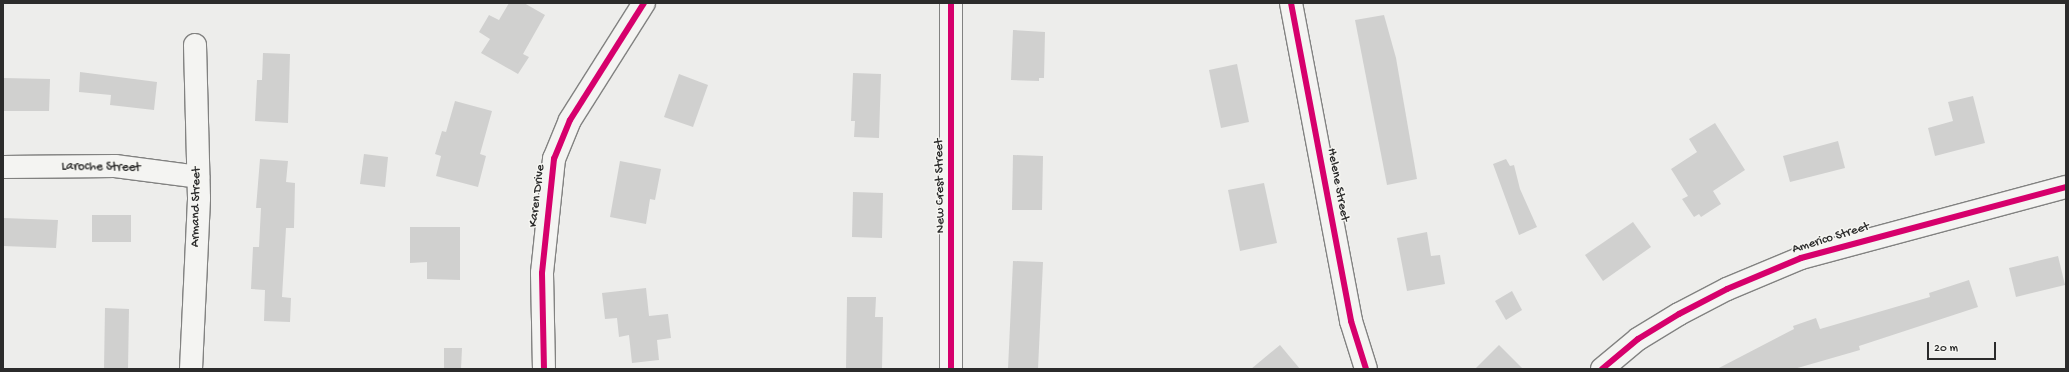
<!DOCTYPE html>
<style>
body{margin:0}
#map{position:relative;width:2069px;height:372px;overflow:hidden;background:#ededeb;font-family:"Gochi Hand",sans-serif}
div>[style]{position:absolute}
.building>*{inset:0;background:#d0d0cf}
.roads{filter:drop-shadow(1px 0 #828281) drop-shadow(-1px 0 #828281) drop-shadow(0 1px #828281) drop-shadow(0 -1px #828281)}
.minor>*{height:22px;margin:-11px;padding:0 11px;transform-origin:11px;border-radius:11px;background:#f4f4f2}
.cycleway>*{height:6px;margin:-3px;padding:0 3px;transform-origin:3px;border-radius:3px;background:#d6006c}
span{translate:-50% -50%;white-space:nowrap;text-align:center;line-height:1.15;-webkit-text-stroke:3px #f6f6f2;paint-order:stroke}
.street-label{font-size:13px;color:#2b2b2b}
.frame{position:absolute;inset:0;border:4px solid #2b2b2b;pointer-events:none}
.scale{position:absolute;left:1927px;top:342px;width:69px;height:18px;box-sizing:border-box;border:2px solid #2b2b2b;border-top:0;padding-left:5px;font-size:12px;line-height:14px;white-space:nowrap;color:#2b2b2b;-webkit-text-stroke:3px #f6f6f2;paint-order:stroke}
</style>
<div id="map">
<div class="building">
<i style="clip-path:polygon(509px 3px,524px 3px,545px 15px,523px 54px,529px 57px,518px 74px,481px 53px,490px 39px,479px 32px,489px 15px,499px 20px)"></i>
<i style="clip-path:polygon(1384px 15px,1396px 58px,1417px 179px,1387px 185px,1355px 20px)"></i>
<i style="clip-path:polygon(1013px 30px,1045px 32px,1044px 78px,1039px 78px,1039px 81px,1011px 80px)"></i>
<i style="clip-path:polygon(263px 53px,290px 54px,288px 123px,255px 121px,257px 80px,262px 80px)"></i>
<i style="clip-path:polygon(1237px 64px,1249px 122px,1221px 128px,1209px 70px)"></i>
<i style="clip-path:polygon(80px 72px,157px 82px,154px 110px,110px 105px,111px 95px,79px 92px)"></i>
<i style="clip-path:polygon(853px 73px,881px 74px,879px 138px,854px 137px,855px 121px,851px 121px)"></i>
<i style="clip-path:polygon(679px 74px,708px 85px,693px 127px,664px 117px)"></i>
<i style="clip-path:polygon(3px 78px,50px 79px,49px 111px,3px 111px)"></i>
<i style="clip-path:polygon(1973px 96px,1985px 143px,1935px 156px,1928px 128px,1953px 121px,1948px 102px)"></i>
<i style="clip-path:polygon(455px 101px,492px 111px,480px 154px,486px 156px,478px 187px,436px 176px,441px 156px,435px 154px,442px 131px,446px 132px)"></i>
<i style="clip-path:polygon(1715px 123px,1745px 170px,1713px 191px,1721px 204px,1701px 217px,1699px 214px,1694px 217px,1682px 199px,1688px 196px,1671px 169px,1697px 152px,1689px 139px)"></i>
<i style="clip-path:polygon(1838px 141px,1845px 168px,1790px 182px,1783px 156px)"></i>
<i style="clip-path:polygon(364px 154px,388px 157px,385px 187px,360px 184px)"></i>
<i style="clip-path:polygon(1013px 155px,1043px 156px,1042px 210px,1012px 210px)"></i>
<i style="clip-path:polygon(260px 159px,288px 161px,286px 182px,295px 183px,294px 228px,286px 228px,282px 297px,291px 298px,290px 322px,264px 321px,265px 290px,251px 289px,253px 247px,259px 247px,261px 208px,256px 208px)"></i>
<i style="clip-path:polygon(1506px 159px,1510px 166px,1514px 165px,1520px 189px,1537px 227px,1519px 235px,1493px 164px)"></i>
<i style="clip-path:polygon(620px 161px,661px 169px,655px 200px,650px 199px,646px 224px,610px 217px)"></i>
<i style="clip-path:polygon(1264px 183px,1277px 243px,1240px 251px,1228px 190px)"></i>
<i style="clip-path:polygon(853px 192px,883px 193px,882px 238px,852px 237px)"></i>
<i style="clip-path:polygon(92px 215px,131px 215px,131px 242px,92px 242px)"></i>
<i style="clip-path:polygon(3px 218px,58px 220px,56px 248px,3px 246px)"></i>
<i style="clip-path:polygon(1633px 222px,1651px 247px,1603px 281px,1585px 255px)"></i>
<i style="clip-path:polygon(410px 227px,460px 227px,460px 280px,427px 279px,427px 262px,410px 263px)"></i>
<i style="clip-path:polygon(1427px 232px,1431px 256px,1440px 255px,1445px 284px,1407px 291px,1397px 238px)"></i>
<i style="clip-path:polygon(2058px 256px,2065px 285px,2016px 297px,2009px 268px)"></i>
<i style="clip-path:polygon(1013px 261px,1043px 262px,1038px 369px,1008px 369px)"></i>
<i style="clip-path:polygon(1969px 280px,1978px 307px,1859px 346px,1860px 350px,1794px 369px,1717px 369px,1794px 329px,1793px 326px,1816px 318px,1820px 329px,1930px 297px,1929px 293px)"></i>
<i style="clip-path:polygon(646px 288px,649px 316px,668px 314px,671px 338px,657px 340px,659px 360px,632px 363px,629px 335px,619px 337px,617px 318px,605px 319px,602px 293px)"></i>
<i style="clip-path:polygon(1512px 291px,1522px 310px,1506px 320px,1495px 301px)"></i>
<i style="clip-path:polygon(847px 297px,876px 297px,875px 317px,883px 317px,882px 369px,846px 369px)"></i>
<i style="clip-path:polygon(105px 308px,129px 309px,128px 369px,104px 369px)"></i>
<i style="clip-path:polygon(1280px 345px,1300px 369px,1251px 369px)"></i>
<i style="clip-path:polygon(1499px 345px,1523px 369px,1475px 369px)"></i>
<i style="clip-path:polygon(444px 348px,462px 348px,461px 369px,444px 369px)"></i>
</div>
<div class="roads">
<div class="minor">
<i style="left:951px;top:3px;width:366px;rotate:90deg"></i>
<i style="left:1291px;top:3px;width:324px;rotate:79.3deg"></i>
<i style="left:1351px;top:321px;width:50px;rotate:72.6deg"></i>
<i style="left:3px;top:167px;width:112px;rotate:-0.5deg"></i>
<i style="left:115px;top:166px;width:84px;rotate:7.5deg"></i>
<i style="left:191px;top:369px;width:171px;rotate:-87.3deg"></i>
<i style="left:199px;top:198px;width:153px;rotate:-91.5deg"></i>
<i style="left:544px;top:369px;width:96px;rotate:-91.2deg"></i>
<i style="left:542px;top:273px;width:115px;rotate:-84deg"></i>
<i style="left:554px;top:159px;width:42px;rotate:-67.7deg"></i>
<i style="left:570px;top:120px;width:138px;rotate:-57.7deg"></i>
<i style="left:1602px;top:369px;width:47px;rotate:-39.8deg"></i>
<i style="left:1638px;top:339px;width:48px;rotate:-31.4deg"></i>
<i style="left:1679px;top:314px;width:54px;rotate:-27.5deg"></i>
<i style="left:1727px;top:289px;width:80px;rotate:-22.7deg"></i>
<i style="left:1801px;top:258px;width:274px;rotate:-15deg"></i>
</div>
</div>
<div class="cycleway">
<i style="left:951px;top:3px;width:366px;rotate:90deg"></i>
<i style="left:1291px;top:3px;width:324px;rotate:79.3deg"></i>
<i style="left:1351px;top:321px;width:50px;rotate:72.6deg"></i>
<i style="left:544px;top:369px;width:96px;rotate:-91.2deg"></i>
<i style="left:542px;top:273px;width:115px;rotate:-84deg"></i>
<i style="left:554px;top:159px;width:42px;rotate:-67.7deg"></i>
<i style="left:570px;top:120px;width:138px;rotate:-57.7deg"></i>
<i style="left:1602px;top:369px;width:47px;rotate:-39.8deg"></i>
<i style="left:1638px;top:339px;width:48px;rotate:-31.4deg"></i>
<i style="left:1679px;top:314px;width:54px;rotate:-27.5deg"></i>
<i style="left:1727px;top:289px;width:80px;rotate:-22.7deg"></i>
<i style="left:1801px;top:258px;width:274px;rotate:-15deg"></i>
</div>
<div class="street-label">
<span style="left:101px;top:168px;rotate:1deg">Laroche Street</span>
<span style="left:1337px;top:185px;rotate:79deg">Helene Street</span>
<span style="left:941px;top:186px;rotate:-91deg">New Crest Street</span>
<span style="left:538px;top:196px;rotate:-83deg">Karen Drive</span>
<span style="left:197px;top:207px;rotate:-89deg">Armand Street</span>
<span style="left:1831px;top:239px;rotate:-17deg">Americo Street</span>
</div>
<div class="frame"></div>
<div class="scale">20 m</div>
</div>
